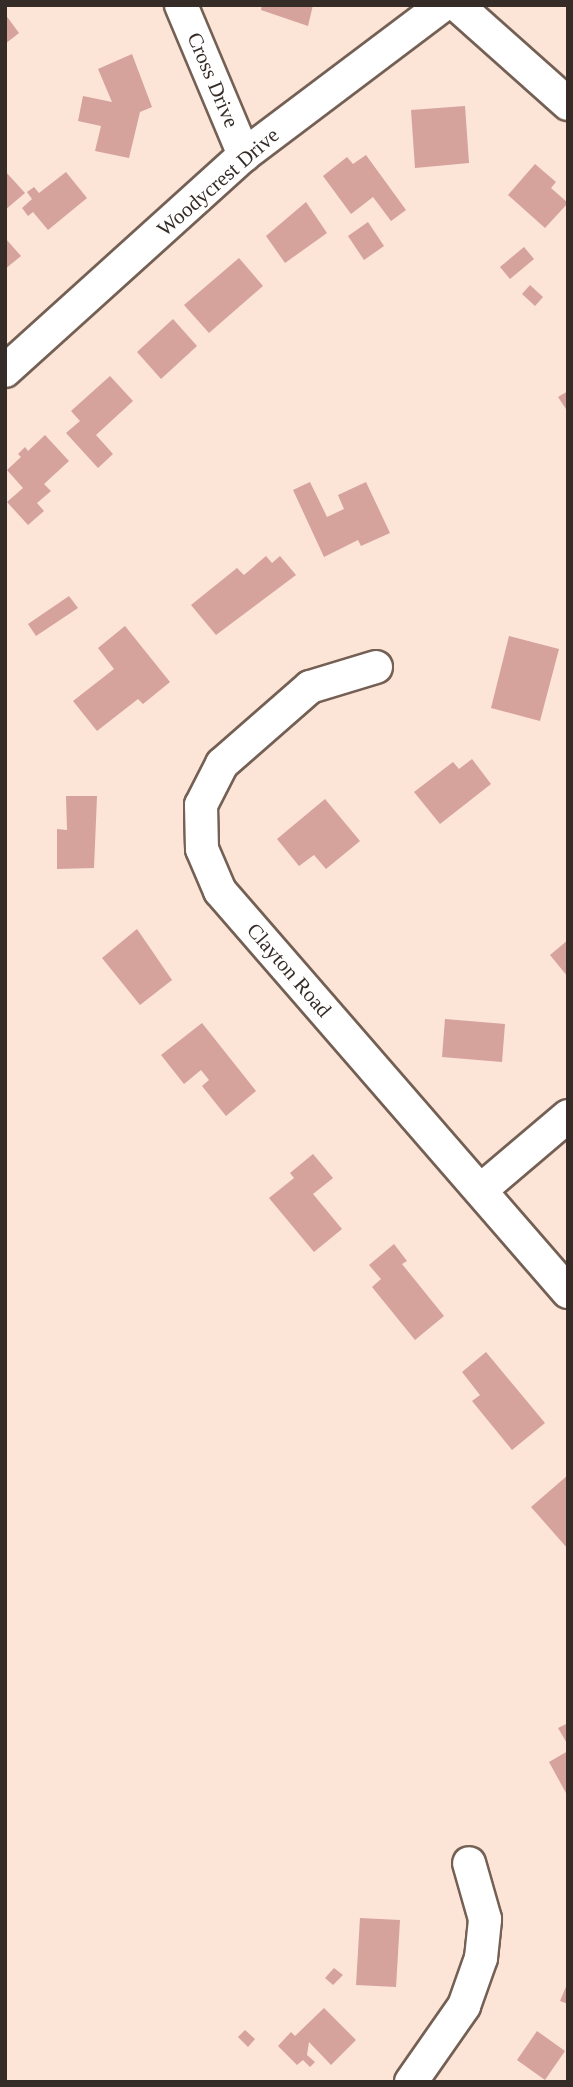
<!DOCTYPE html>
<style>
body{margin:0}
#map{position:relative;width:573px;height:2087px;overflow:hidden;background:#fce4d7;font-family:Georgia,serif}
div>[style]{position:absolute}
.building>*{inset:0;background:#d5a29c}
.roads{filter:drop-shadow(2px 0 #746054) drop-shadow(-2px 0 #746054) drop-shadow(0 2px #746054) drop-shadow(0 -2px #746054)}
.street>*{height:32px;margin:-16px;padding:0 16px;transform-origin:16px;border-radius:16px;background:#fff}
span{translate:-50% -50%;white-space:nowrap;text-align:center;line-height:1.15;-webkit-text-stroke:5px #fff;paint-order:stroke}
.street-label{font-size:21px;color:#352c27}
.frame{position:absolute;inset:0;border:7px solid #352c27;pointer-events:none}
</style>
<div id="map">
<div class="building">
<i style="clip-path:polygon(262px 5px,313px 5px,308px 26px,261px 10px)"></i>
<i style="clip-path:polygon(5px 14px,19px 33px,5px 44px)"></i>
<i style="clip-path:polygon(132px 54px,152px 107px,140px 112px,129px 158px,95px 151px,101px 126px,78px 121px,83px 96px,112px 102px,98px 69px)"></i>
<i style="clip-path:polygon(465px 106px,469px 163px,415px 168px,411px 110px)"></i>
<i style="clip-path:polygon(366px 155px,406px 210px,391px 221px,373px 197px,351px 214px,323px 176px,347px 157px,353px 164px)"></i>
<i style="clip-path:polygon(535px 164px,556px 182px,551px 188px,568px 203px,545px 228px,508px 195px)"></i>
<i style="clip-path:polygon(5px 171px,25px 193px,5px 210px)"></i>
<i style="clip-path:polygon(66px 172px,87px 198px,48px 230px,33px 212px,28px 216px,22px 208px,32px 199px,27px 192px,34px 187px,39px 193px)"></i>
<i style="clip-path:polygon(306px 202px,327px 233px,285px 263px,266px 236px)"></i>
<i style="clip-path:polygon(368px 222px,384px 246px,364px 260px,348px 236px)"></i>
<i style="clip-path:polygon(5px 238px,21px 256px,5px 269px)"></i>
<i style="clip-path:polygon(524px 247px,534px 259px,510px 279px,500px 267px)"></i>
<i style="clip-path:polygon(239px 258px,263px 286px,209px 333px,184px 305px)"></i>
<i style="clip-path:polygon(530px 285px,543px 297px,535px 306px,522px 294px)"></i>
<i style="clip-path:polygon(173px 319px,197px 346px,161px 379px,137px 352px)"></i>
<i style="clip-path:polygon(110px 376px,133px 401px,96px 435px,113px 454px,98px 468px,66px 433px,80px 421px,71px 411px)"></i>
<i style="clip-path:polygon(568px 391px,568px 412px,558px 397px)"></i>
<i style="clip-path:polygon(45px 435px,69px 461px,44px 484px,51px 491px,37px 503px,44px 511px,28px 525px,7px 502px,23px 488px,7px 470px,21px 457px,18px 454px,25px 447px,28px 451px)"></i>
<i style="clip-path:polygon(310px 482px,327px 517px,344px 509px,338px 495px,366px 482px,390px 533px,361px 546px,358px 540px,324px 557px,293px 490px)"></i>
<i style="clip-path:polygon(266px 556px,272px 563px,280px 556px,296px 575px,216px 635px,191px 605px,237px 568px,244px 575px)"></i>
<i style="clip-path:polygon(69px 596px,78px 608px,36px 636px,28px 624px)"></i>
<i style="clip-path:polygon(125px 626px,170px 682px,143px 704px,138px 699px,97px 731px,73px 701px,114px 669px,98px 648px)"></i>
<i style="clip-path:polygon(509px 636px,559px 649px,540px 721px,491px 708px)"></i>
<i style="clip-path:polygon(472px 759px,491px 784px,440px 824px,414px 792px,453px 762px,459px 769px)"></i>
<i style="clip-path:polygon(66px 796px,97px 796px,94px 868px,57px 869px,57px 829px,67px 830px)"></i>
<i style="clip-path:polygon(325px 799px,360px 841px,326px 869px,314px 855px,299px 866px,277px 839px)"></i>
<i style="clip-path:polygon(137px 929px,172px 980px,140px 1005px,102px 958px)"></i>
<i style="clip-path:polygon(568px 940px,568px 977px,550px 955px)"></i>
<i style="clip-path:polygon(445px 1019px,505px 1024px,502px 1062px,442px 1057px)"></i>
<i style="clip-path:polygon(202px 1023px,256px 1091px,226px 1116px,202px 1086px,209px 1080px,201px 1070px,184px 1084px,161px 1055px)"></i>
<i style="clip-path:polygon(313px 1154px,333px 1178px,313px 1194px,342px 1229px,314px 1252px,269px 1198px,294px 1178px,290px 1173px)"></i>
<i style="clip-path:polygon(394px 1244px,407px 1261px,402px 1264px,444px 1316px,415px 1340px,372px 1287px,381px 1279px,369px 1265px)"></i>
<i style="clip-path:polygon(486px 1352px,545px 1423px,512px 1450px,472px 1401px,480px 1395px,462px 1372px)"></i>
<i style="clip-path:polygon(568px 1475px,568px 1549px,531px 1507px)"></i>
<i style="clip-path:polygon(568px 1723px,568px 1745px,558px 1728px)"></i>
<i style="clip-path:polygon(568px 1751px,568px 1792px,566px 1793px,549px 1762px)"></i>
<i style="clip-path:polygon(360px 1918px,400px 1920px,396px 1987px,356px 1985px)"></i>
<i style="clip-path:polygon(334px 1968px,343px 1975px,333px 1985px,325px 1978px)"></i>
<i style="clip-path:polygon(568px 1982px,568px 2004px,560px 2001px)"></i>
<i style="clip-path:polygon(324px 2008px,356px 2040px,331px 2065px,309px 2042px,307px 2055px,315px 2062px,310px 2067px,303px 2060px,297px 2065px,278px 2046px,291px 2032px,295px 2036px)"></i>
<i style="clip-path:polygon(245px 2030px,255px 2039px,248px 2047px,238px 2037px)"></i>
<i style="clip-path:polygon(537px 2031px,565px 2051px,545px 2080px,517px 2060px)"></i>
</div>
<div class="roads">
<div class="street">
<i style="left:181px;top:5px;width:163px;rotate:67.2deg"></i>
<i style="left:457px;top:5px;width:149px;rotate:41.7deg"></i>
<i style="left:5px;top:371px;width:322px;rotate:-42.1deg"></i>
<i style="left:244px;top:155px;width:249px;rotate:-37deg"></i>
<i style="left:376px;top:667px;width:69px;rotate:163.1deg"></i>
<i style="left:310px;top:687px;width:117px;rotate:138.8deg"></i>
<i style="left:222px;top:764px;width:46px;rotate:117.1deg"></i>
<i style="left:201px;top:805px;width:44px;rotate:88.7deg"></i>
<i style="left:202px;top:849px;width:46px;rotate:66.8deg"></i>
<i style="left:220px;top:891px;width:531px;rotate:49.05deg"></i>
<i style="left:482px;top:1189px;width:113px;rotate:-40.3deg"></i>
<i style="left:411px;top:2082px;width:93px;rotate:-55.1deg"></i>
<i style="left:464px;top:2006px;width:51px;rotate:-70.5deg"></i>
<i style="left:481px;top:1958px;width:39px;rotate:-84deg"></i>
<i style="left:485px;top:1919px;width:58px;rotate:-105.9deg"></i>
</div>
</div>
<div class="street-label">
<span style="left:213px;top:80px;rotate:67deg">Cross Drive</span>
<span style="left:218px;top:182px;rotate:-41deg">Woodycrest Drive</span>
<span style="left:289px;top:970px;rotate:49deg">Clayton Road</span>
</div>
<div class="frame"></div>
</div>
